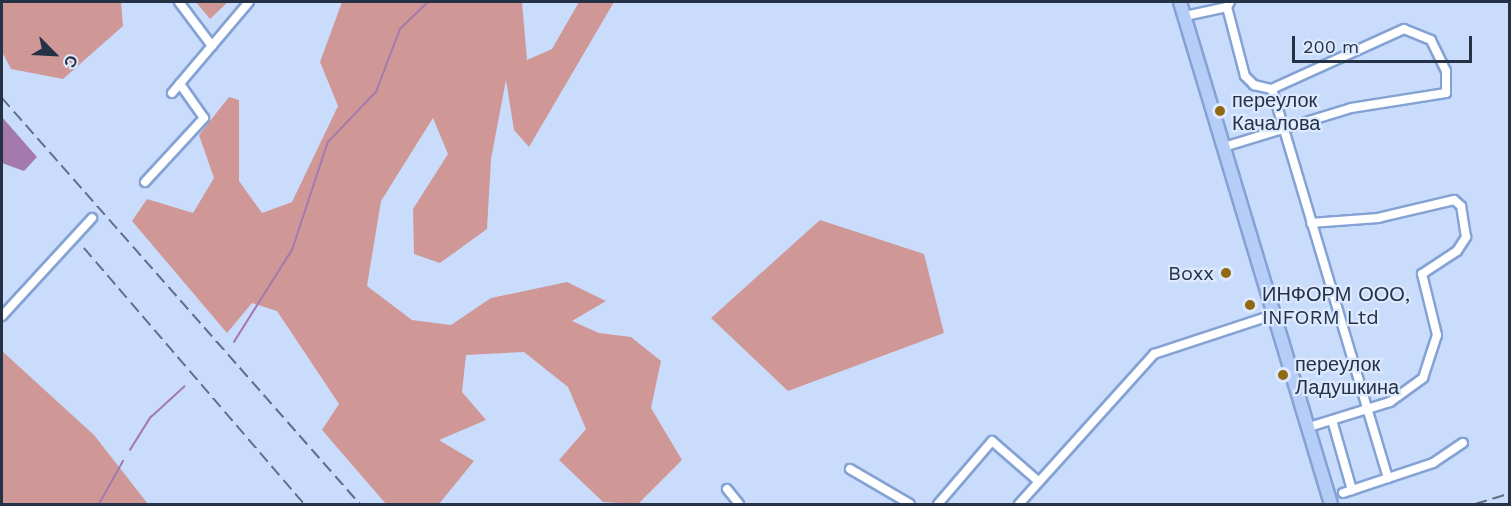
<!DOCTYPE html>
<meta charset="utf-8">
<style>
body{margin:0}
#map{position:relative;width:1511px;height:506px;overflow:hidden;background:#c9dcfc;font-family:"Work Sans",sans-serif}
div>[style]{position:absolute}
.green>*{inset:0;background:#cf9896}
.water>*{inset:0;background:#a47aae}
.stream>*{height:1.5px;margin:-0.75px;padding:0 0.75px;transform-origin:0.75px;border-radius:0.75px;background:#a47aae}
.roads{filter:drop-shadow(2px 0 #84a2d4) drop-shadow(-2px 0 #84a2d4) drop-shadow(0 2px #84a2d4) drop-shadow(0 -2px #84a2d4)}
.street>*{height:8px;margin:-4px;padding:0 4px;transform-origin:4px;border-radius:4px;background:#fff}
.primary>*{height:12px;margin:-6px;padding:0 6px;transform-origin:6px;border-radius:6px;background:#b6cef7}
.rail>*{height:1.5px;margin-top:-0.75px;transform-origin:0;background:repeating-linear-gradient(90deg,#606f87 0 12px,transparent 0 18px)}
.dots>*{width:16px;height:16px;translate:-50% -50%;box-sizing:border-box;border:3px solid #dce9fe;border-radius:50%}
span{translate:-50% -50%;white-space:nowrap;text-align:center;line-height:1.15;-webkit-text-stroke:4.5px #dce9fe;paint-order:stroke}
.poi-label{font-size:20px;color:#253246}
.left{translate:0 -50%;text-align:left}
.right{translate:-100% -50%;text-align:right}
.frame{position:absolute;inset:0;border:3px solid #253246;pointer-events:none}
.north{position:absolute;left:24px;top:24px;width:60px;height:60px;-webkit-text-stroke:4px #dce9fe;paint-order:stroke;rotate:114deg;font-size:16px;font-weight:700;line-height:24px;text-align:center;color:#253246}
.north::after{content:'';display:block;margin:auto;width:21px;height:27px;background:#253246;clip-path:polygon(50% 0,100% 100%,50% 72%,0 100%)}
.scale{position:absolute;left:1292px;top:36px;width:180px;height:27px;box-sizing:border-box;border:3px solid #253246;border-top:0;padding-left:8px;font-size:18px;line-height:21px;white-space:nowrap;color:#253246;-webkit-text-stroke:4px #dce9fe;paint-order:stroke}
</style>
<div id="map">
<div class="green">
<i style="clip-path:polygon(2px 2px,121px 2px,123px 26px,63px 79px,11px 69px,2px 52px)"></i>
<i style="clip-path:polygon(196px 2px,228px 2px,210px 19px)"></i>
<i style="clip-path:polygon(342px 2px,522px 2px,527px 60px,552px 49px,579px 2px,614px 2px,529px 147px,514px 130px,506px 80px,491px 159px,487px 229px,440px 263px,414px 254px,413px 209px,448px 154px,433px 118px,381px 201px,367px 286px,412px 320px,451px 325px,491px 298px,567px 282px,606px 301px,572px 321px,599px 333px,631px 337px,661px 361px,651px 408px,682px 460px,638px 504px,603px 502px,559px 460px,586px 429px,568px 387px,524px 352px,466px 355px,462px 392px,486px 420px,439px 440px,474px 461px,439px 504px,386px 504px,322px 430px,339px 404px,277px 311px,252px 303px,227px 333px,132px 221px,147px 199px,193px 213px,214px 178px,199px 135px,229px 97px,239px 100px,239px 181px,262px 213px,292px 202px,338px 106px,320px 62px)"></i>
<i style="clip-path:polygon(820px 220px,924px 254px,944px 333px,788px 391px,711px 318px)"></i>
<i style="clip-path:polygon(2px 351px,94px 435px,148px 504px,2px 504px)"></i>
</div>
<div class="water">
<i style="clip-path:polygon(2px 117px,37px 157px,24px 171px,2px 163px)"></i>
</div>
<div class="stream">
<i style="left:234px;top:342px;width:109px;rotate:-57.8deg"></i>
<i style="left:292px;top:250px;width:114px;rotate:-71.6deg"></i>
<i style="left:328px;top:142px;width:69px;rotate:-46.2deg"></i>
<i style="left:376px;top:92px;width:67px;rotate:-69.1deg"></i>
<i style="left:400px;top:29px;width:39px;rotate:-44deg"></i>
<i style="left:130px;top:450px;width:39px;rotate:-58deg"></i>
<i style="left:151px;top:417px;width:45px;rotate:-42.3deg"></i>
<i style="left:99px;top:504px;width:49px;rotate:-60.8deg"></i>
</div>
<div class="roads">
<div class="street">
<i style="left:179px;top:2px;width:55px;rotate:53.1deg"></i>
<i style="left:1230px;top:2px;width:6px;rotate:121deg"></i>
<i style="left:1227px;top:7px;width:71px;rotate:75.4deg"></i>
<i style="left:1245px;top:76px;width:13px;rotate:45deg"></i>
<i style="left:1254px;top:85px;width:18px;rotate:13deg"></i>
<i style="left:1272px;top:89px;width:406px;rotate:73.4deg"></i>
<i style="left:1185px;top:16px;width:43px;rotate:-12.1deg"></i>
<i style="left:172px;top:93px;width:119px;rotate:-49.8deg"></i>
<i style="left:1227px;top:146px;width:130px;rotate:-17deg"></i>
<i style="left:1351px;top:108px;width:96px;rotate:-9deg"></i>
<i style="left:1446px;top:93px;width:22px;rotate:-90deg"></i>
<i style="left:1446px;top:71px;width:34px;rotate:-116deg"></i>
<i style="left:1431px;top:40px;width:29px;rotate:-158deg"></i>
<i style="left:1404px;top:29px;width:145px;rotate:155.6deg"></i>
<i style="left:145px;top:182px;width:87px;rotate:-47.3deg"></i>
<i style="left:204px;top:118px;width:42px;rotate:-125.2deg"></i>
<i style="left:2px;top:316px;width:133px;rotate:-47.4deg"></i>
<i style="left:1332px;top:420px;width:73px;rotate:74.1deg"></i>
<i style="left:1309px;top:427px;width:85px;rotate:-17.2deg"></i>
<i style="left:1390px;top:402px;width:41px;rotate:-36deg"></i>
<i style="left:1423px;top:378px;width:45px;rotate:-72deg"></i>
<i style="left:1437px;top:335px;width:63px;rotate:-103.8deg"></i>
<i style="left:1422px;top:274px;width:42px;rotate:-33.3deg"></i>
<i style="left:1457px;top:251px;width:17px;rotate:-57deg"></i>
<i style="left:1466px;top:237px;width:31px;rotate:-99deg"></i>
<i style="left:1461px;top:206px;width:9px;rotate:-139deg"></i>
<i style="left:1454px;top:200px;width:78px;rotate:166.7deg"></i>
<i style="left:1378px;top:218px;width:67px;rotate:175.7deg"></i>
<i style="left:850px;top:469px;width:69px;rotate:30.3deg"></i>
<i style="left:727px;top:489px;width:19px;rotate:51deg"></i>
<i style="left:1343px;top:493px;width:95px;rotate:-18.4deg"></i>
<i style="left:1433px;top:463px;width:36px;rotate:-34deg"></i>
<i style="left:938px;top:504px;width:83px;rotate:-49.4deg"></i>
<i style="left:992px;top:441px;width:61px;rotate:41deg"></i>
<i style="left:1019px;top:504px;width:202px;rotate:-48deg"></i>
<i style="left:1154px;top:354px;width:128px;rotate:-18.2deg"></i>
</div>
<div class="primary">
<i style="left:1180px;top:2px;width:524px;rotate:73.26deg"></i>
</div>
</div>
<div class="rail">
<i style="left:2px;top:98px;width:541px;rotate:48.6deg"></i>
<i style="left:84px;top:248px;width:338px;rotate:49.3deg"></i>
<i style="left:1475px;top:504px;width:37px;rotate:-17deg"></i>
</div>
<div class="dots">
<i style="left:1220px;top:111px;background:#916911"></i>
<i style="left:1226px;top:273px;background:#916911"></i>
<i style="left:1250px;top:305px;background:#916911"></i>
<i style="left:1283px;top:375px;background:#916911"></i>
</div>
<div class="poi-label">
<span class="left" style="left:1232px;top:112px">переулок<br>Качалова</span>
<span class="right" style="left:1214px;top:273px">Boxx</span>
<span class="left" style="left:1262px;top:306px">ИНФОРМ ООО,<br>INFORM Ltd</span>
<span class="left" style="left:1295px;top:376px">переулок<br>Ладушкина</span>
</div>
<div class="frame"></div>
<div class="north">С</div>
<div class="scale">200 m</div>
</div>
